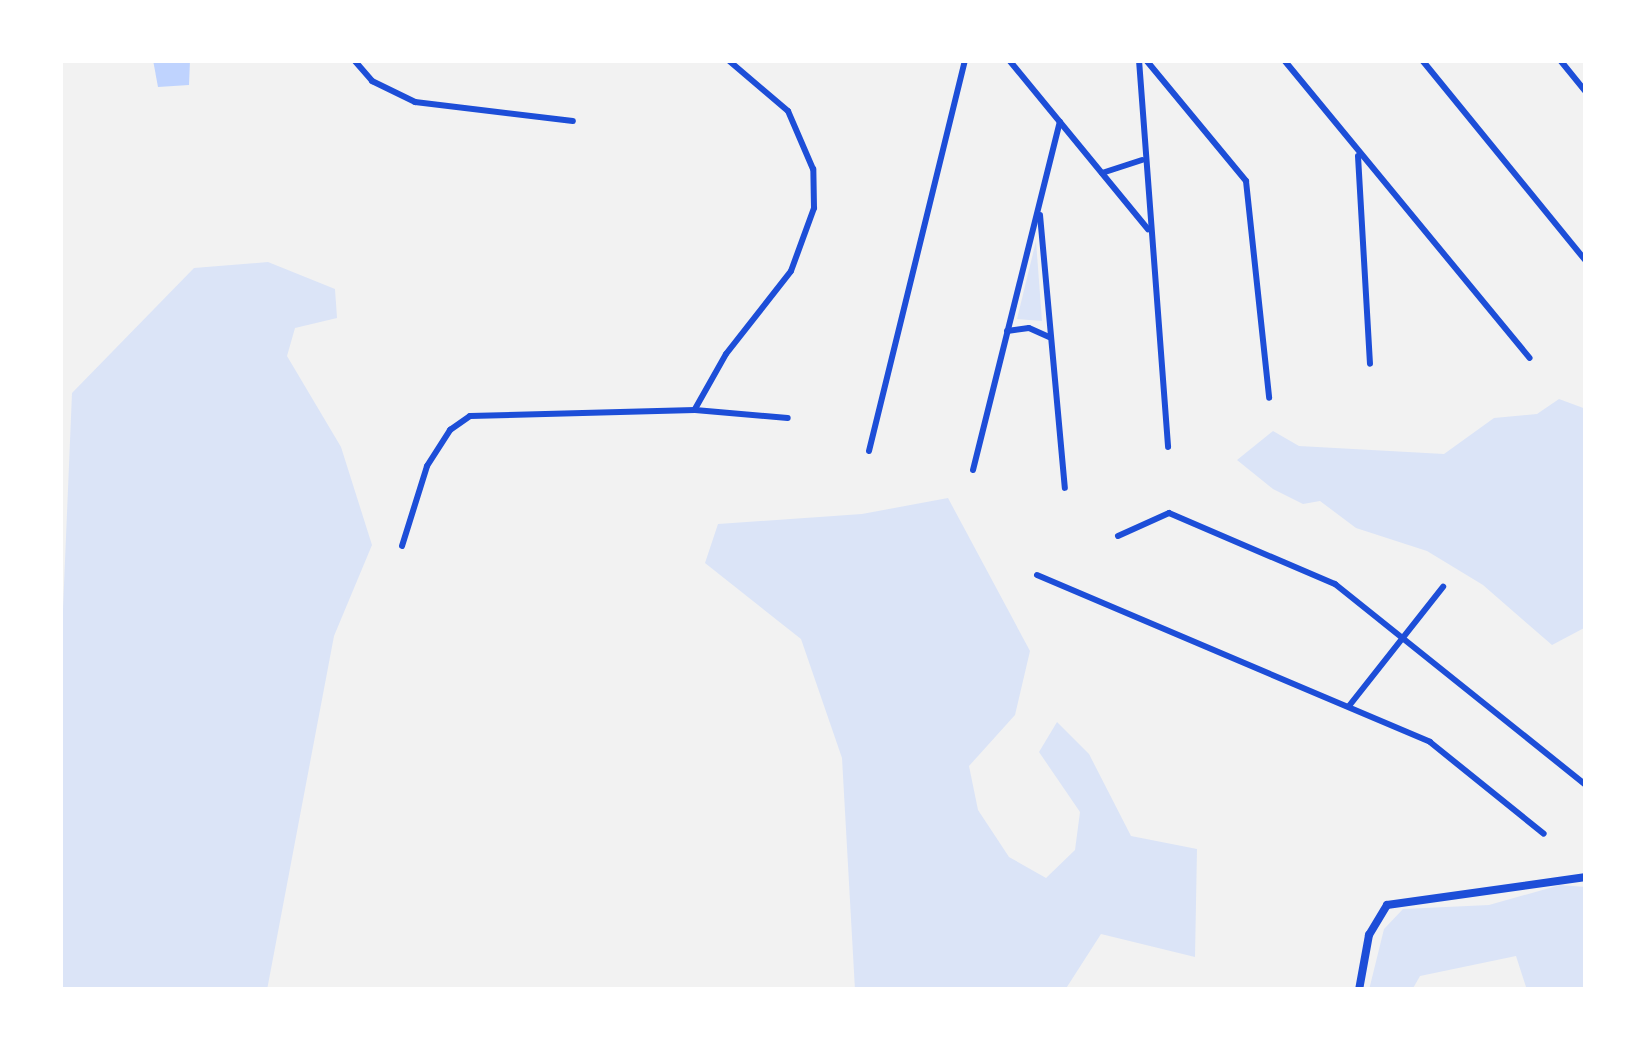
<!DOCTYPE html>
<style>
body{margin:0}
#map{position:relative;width:1646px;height:1050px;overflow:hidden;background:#f2f2f2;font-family:Montserrat,sans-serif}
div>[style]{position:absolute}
.green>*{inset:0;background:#dbe4f7}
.water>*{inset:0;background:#bfd3fe}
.minor>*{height:6px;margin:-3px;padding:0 3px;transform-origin:3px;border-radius:3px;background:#1d4ed8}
.tertiary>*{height:8px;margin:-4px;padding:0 4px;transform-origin:4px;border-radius:4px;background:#1d4ed8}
span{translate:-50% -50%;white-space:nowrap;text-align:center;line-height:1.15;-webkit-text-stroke:10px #fff;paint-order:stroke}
.frame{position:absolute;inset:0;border:63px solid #fff;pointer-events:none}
</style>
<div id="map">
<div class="green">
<i style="clip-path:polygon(1036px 241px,1042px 321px,1017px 319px)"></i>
<i style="clip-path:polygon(268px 262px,335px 289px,337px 318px,295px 328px,287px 356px,341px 447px,372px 545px,334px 636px,267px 990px,60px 990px,60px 681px,72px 393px,194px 268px)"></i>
<i style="clip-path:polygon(1559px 399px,1586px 409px,1586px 627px,1552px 645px,1483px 585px,1427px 551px,1356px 528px,1320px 501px,1303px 504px,1273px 489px,1237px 460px,1273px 431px,1299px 446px,1444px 454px,1494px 418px,1537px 414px)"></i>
<i style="clip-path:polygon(948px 498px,1030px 651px,1015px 715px,969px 766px,978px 810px,1009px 857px,1046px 878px,1075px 850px,1080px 812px,1039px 752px,1057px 722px,1089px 754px,1131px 836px,1197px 849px,1195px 957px,1101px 934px,1065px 990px,855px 990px,842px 758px,801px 639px,705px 563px,718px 524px,862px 514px)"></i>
<i style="clip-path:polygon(1560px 885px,1586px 887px,1586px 990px,1527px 990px,1516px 956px,1420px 976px,1412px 990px,1369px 990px,1384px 929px,1403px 909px,1489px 905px)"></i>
</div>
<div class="water">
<i style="clip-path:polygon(153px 60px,190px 60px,189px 85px,158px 87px)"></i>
</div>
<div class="minor">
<i style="left:354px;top:60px;width:28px;rotate:49deg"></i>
<i style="left:372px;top:81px;width:48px;rotate:26deg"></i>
<i style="left:415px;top:102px;width:159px;rotate:6.9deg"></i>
<i style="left:1009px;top:60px;width:219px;rotate:50.6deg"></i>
<i style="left:1139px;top:60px;width:388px;rotate:85.7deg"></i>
<i style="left:1146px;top:60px;width:157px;rotate:50.4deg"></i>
<i style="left:1246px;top:181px;width:218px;rotate:83.9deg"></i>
<i style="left:1284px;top:60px;width:386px;rotate:50.5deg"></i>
<i style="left:1422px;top:60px;width:259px;rotate:50.8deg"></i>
<i style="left:1560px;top:60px;width:41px;rotate:50.9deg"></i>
<i style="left:1358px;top:156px;width:208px;rotate:86.7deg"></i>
<i style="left:1102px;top:173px;width:42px;rotate:-18deg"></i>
<i style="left:1040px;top:215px;width:274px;rotate:84.8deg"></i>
<i style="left:1007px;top:331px;width:22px;rotate:-8deg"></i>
<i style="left:1029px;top:328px;width:22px;rotate:24deg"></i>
<i style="left:695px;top:409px;width:63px;rotate:-60.6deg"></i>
<i style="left:726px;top:354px;width:105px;rotate:-51.9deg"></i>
<i style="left:791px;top:271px;width:67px;rotate:-69.9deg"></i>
<i style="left:814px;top:208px;width:39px;rotate:-91deg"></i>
<i style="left:813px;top:169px;width:63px;rotate:-113.3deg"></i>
<i style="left:788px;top:111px;width:79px;rotate:-139.6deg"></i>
<i style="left:869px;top:451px;width:403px;rotate:-76.2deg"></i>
<i style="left:973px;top:470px;width:359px;rotate:-76deg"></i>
<i style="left:1118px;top:536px;width:56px;rotate:-24.3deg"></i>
<i style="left:1169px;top:513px;width:181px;rotate:23.2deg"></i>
<i style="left:1335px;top:584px;width:322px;rotate:38.7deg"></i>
<i style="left:402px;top:546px;width:84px;rotate:-72.6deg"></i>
<i style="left:427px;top:466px;width:43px;rotate:-57.4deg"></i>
<i style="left:450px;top:430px;width:24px;rotate:-35deg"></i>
<i style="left:470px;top:416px;width:225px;rotate:-1.5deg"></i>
<i style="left:695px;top:410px;width:93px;rotate:4.9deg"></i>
<i style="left:1037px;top:575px;width:427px;rotate:23deg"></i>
<i style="left:1430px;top:742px;width:146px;rotate:38.9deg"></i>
<i style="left:1349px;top:706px;width:152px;rotate:-51.7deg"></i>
</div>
<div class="tertiary">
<i style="left:1359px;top:990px;width:56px;rotate:-79.7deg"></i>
<i style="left:1369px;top:935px;width:35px;rotate:-59deg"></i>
<i style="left:1387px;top:905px;width:201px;rotate:-8deg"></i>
</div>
<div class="frame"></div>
</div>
